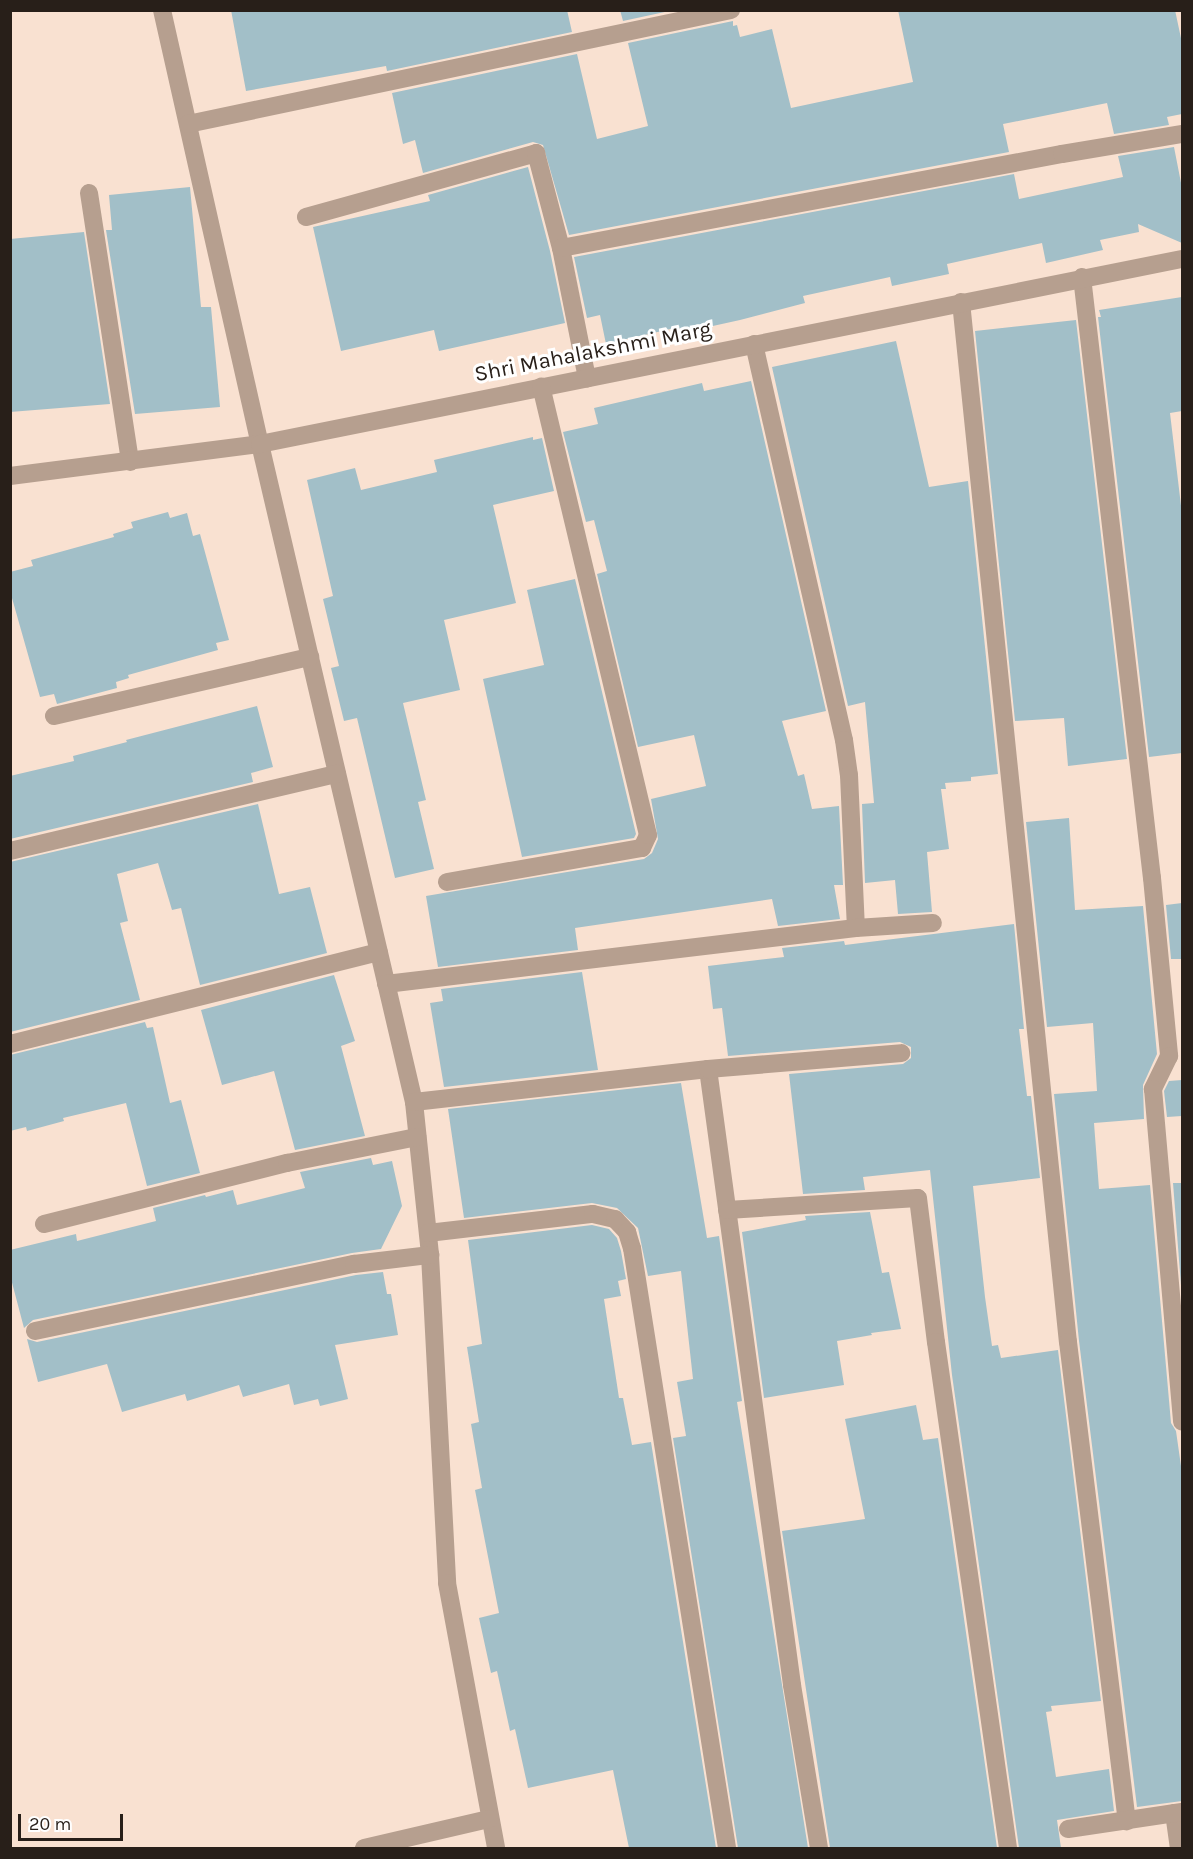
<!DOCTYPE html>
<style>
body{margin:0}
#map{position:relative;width:1193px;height:1859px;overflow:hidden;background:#f9e1d1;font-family:Karla,sans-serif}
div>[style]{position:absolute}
.building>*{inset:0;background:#a2bfc8}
.minor>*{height:18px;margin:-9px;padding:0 9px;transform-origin:9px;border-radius:9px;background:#b69f8f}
span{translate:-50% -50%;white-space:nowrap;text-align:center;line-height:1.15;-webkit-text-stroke:6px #fff;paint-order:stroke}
.street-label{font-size:22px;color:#281f19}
.frame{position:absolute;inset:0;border:12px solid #281f19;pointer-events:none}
.scale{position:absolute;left:18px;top:1814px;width:105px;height:27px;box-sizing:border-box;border:3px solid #281f19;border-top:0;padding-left:8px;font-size:18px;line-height:21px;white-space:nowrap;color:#281f19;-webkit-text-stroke:4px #fff;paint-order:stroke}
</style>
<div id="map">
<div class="building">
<i style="clip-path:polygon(231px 10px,567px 10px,572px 32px,387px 71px,386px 66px,246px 91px)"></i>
<i style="clip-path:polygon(620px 10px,674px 10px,623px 21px)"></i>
<i style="clip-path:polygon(898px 10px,1175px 10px,1182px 43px,1182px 114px,1167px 117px,1169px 125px,1114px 134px,1107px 103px,1003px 124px,1009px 152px,569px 235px,543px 145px,533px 142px,423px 173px,415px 140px,403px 144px,392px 93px,577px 54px,597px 139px,648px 126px,628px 43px,733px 21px,733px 26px,737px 25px,740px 37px,772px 29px,791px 108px,913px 82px)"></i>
<i style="clip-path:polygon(1174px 147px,1182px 188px,1182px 243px,1138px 224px,1139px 232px,1100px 240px,1103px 250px,1046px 263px,1042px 243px,947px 264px,949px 274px,892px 286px,890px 277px,803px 296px,805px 303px,740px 320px,681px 333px,679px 327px,606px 344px,600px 315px,587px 318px,574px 257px,1014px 174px,1019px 199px,1123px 177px,1118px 156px)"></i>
<i style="clip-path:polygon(528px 167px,550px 251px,565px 323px,439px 351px,434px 330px,341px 351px,313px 227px,430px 201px,428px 195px)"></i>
<i style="clip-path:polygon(190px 187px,201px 307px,211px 307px,220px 407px,135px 414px,106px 230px,112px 230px,109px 195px)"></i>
<i style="clip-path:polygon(84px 232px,110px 404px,10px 412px,10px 239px)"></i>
<i style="clip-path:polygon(1182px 297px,1182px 411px,1170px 413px,1182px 514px,1182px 753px,1149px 757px,1098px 317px,1101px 317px,1099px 310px)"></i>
<i style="clip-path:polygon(1076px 320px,1127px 759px,1068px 766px,1064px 718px,1015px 721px,975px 331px)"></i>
<i style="clip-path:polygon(896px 341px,929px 487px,968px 481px,998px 774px,971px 777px,971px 781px,945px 783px,946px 789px,941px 789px,949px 849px,927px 852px,932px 912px,898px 914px,895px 880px,865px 883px,862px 804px,874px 803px,865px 702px,848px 706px,772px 367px)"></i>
<i style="clip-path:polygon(751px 381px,826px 711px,782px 721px,798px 776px,804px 774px,812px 809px,839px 806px,843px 885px,834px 885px,840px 919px,778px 926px,772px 899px,575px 928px,578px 950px,438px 967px,426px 896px,644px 859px,652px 853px,658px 839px,651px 799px,706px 786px,694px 735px,638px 747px,597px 574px,607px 571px,594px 520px,586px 522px,563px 432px,598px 424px,594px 408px,702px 383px,704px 391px)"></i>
<i style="clip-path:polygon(533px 437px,533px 440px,542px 438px,554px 491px,493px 505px,516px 603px,444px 620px,460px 690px,403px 703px,426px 800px,418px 802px,434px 869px,395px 878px,357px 718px,344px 721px,331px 668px,339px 666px,323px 599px,333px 596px,307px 480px,355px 468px,361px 490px,437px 472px,434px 460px)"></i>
<i style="clip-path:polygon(168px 512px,170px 518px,187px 513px,193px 536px,200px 534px,229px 640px,216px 643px,218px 650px,128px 675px,129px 678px,116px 682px,117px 688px,57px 704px,54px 694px,40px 697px,10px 591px,10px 572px,33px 566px,31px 560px,114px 537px,113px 534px,133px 528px,131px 522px)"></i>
<i style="clip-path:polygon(575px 579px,636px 834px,634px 838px,522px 857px,483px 679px,544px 665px,527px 590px)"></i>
<i style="clip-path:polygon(257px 706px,273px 767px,251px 773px,253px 782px,10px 839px,10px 776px,74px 761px,73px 756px,127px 742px,126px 740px)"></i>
<i style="clip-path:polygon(258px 804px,279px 894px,310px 887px,327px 953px,200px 985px,181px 908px,172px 910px,158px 863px,117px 874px,128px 921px,120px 923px,140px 1000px,10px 1032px,10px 862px)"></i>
<i style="clip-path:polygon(1069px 818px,1075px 910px,1143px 906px,1157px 1054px,1143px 1085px,1144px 1119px,1094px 1123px,1099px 1189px,1150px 1185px,1171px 1423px,1176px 1431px,1182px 1473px,1182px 1801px,1137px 1807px,1079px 1341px,1054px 1094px,1097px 1091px,1093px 1023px,1047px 1027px,1026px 822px)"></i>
<i style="clip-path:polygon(1182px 903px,1182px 959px,1171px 959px,1166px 905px)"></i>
<i style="clip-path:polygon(1014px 924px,1024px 1029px,1019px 1029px,1027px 1096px,1031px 1096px,1040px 1178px,973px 1186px,985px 1297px,992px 1346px,998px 1345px,1001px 1358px,1058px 1350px,1101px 1701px,1051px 1706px,1052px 1711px,1046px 1712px,1056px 1777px,1109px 1769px,1114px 1811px,1057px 1820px,1061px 1848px,1019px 1848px,952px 1375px,930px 1170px,863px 1177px,865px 1190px,803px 1194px,789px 1074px,903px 1064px,911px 1058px,911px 1047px,900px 1042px,728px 1056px,722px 1008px,713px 1009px,708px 966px,784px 957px,782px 948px,844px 941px,845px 945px)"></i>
<i style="clip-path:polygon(582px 972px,598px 1070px,444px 1087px,430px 1003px,443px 1001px,441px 989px)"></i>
<i style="clip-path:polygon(334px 975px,355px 1041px,341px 1046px,365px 1136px,295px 1150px,274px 1071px,222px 1085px,201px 1010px)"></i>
<i style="clip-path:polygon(145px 1022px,147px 1028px,153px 1027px,170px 1103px,181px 1100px,200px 1173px,147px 1186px,126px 1103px,63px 1118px,64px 1121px,27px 1131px,26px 1127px,10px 1131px,10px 1055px)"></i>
<i style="clip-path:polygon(1182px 1080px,1182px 1116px,1167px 1117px,1164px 1091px,1169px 1081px)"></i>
<i style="clip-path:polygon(681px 1083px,707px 1238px,719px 1236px,742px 1401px,737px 1402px,808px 1848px,738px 1848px,673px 1438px,686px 1436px,677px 1382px,693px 1379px,681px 1271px,648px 1276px,638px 1228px,617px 1208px,592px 1203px,464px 1218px,448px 1109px)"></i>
<i style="clip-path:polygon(371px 1158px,373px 1165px,392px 1161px,402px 1206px,381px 1249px,352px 1253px,33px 1320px,24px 1328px,10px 1275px,10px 1250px,76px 1234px,77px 1241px,156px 1221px,153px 1208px,205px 1195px,206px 1197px,233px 1190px,237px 1205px,305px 1188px,300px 1172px)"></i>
<i style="clip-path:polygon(1173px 1183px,1182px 1183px,1182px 1298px)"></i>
<i style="clip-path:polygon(870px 1212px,882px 1273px,889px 1272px,901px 1329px,871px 1333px,872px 1335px,837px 1341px,844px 1385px,764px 1398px,742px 1232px,806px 1220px,805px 1216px)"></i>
<i style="clip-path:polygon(592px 1225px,609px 1229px,617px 1238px,621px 1251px,626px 1279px,618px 1281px,621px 1296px,604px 1299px,619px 1398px,623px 1398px,632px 1445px,651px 1442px,716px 1848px,629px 1848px,613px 1770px,528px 1788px,515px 1729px,510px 1731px,497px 1671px,491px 1673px,479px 1618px,499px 1613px,475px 1490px,482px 1488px,471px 1424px,479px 1422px,467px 1347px,482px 1344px,468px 1240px)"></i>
<i style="clip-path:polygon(383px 1272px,387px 1294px,391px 1294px,398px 1335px,335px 1345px,348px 1399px,320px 1406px,318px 1399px,294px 1405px,289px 1384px,243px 1397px,239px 1385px,187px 1401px,185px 1394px,122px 1412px,107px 1364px,38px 1382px,27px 1339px,37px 1342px,356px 1275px)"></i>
<i style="clip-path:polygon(916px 1405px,923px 1440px,938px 1438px,997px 1848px,830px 1848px,782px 1531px,865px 1519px,845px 1419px)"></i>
</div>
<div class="minor">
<i style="left:162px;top:10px;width:445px;rotate:77.3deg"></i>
<i style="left:260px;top:444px;width:676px;rotate:76.83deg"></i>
<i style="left:414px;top:1102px;width:154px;rotate:84deg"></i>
<i style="left:430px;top:1255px;width:328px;rotate:87deg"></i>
<i style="left:447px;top:1583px;width:269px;rotate:79.5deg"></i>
<i style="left:188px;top:124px;width:555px;rotate:-11.86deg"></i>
<i style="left:89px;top:193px;width:272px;rotate:81.3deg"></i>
<i style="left:306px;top:217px;width:239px;rotate:-15.5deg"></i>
<i style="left:536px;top:153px;width:98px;rotate:75.3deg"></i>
<i style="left:561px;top:248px;width:133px;rotate:78.7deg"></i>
<i style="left:561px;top:248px;width:510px;rotate:-10.63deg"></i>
<i style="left:1062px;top:154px;width:122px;rotate:-9.5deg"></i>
<i style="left:1082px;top:277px;width:605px;rotate:83.36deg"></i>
<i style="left:1152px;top:878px;width:179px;rotate:84.5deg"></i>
<i style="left:1169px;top:1056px;width:37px;rotate:116deg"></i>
<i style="left:1153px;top:1089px;width:334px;rotate:85deg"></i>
<i style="left:961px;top:302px;width:1045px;rotate:84.13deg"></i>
<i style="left:1068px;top:1342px;width:483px;rotate:83deg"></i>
<i style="left:754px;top:344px;width:406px;rotate:77.2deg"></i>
<i style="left:844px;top:740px;width:35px;rotate:82deg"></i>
<i style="left:849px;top:775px;width:153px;rotate:87.4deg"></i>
<i style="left:10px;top:476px;width:252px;rotate:-7.3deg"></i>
<i style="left:260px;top:444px;width:940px;rotate:-11.35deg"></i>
<i style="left:54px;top:716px;width:263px;rotate:-13deg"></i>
<i style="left:10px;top:851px;width:336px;rotate:-13.3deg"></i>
<i style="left:447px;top:882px;width:198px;rotate:-9.9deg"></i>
<i style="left:642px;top:848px;width:14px;rotate:-65deg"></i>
<i style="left:648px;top:835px;width:461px;rotate:-103.4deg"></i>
<i style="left:386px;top:984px;width:473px;rotate:-6.8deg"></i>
<i style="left:856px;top:928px;width:77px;rotate:-3.7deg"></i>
<i style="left:10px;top:1044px;width:380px;rotate:-14deg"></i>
<i style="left:708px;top:1069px;width:622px;rotate:82.23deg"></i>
<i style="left:792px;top:1685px;width:165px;rotate:80.6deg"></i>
<i style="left:414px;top:1102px;width:296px;rotate:-6.4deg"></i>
<i style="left:708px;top:1069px;width:194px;rotate:-4.7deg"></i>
<i style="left:727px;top:1210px;width:191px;rotate:-3.6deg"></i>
<i style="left:918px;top:1198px;width:145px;rotate:82.9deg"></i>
<i style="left:936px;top:1342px;width:511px;rotate:81.9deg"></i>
<i style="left:44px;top:1224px;width:251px;rotate:-14.1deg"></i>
<i style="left:287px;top:1163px;width:133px;rotate:-11.3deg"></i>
<i style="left:428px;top:1233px;width:166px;rotate:-6.6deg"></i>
<i style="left:593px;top:1214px;width:23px;rotate:13deg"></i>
<i style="left:615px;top:1219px;width:18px;rotate:47deg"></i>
<i style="left:627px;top:1232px;width:17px;rotate:73deg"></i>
<i style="left:632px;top:1248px;width:607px;rotate:81deg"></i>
<i style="left:35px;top:1331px;width:326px;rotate:-11.9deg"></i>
<i style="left:354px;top:1264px;width:77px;rotate:-6.8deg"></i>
<i style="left:1174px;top:1813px;width:35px;rotate:82deg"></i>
<i style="left:1068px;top:1829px;width:115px;rotate:-8.5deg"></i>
<i style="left:364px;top:1848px;width:128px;rotate:-13.1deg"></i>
</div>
<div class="street-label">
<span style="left:593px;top:352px;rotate:-11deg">Shri Mahalakshmi Marg</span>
</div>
<div class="frame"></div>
<div class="scale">20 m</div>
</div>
